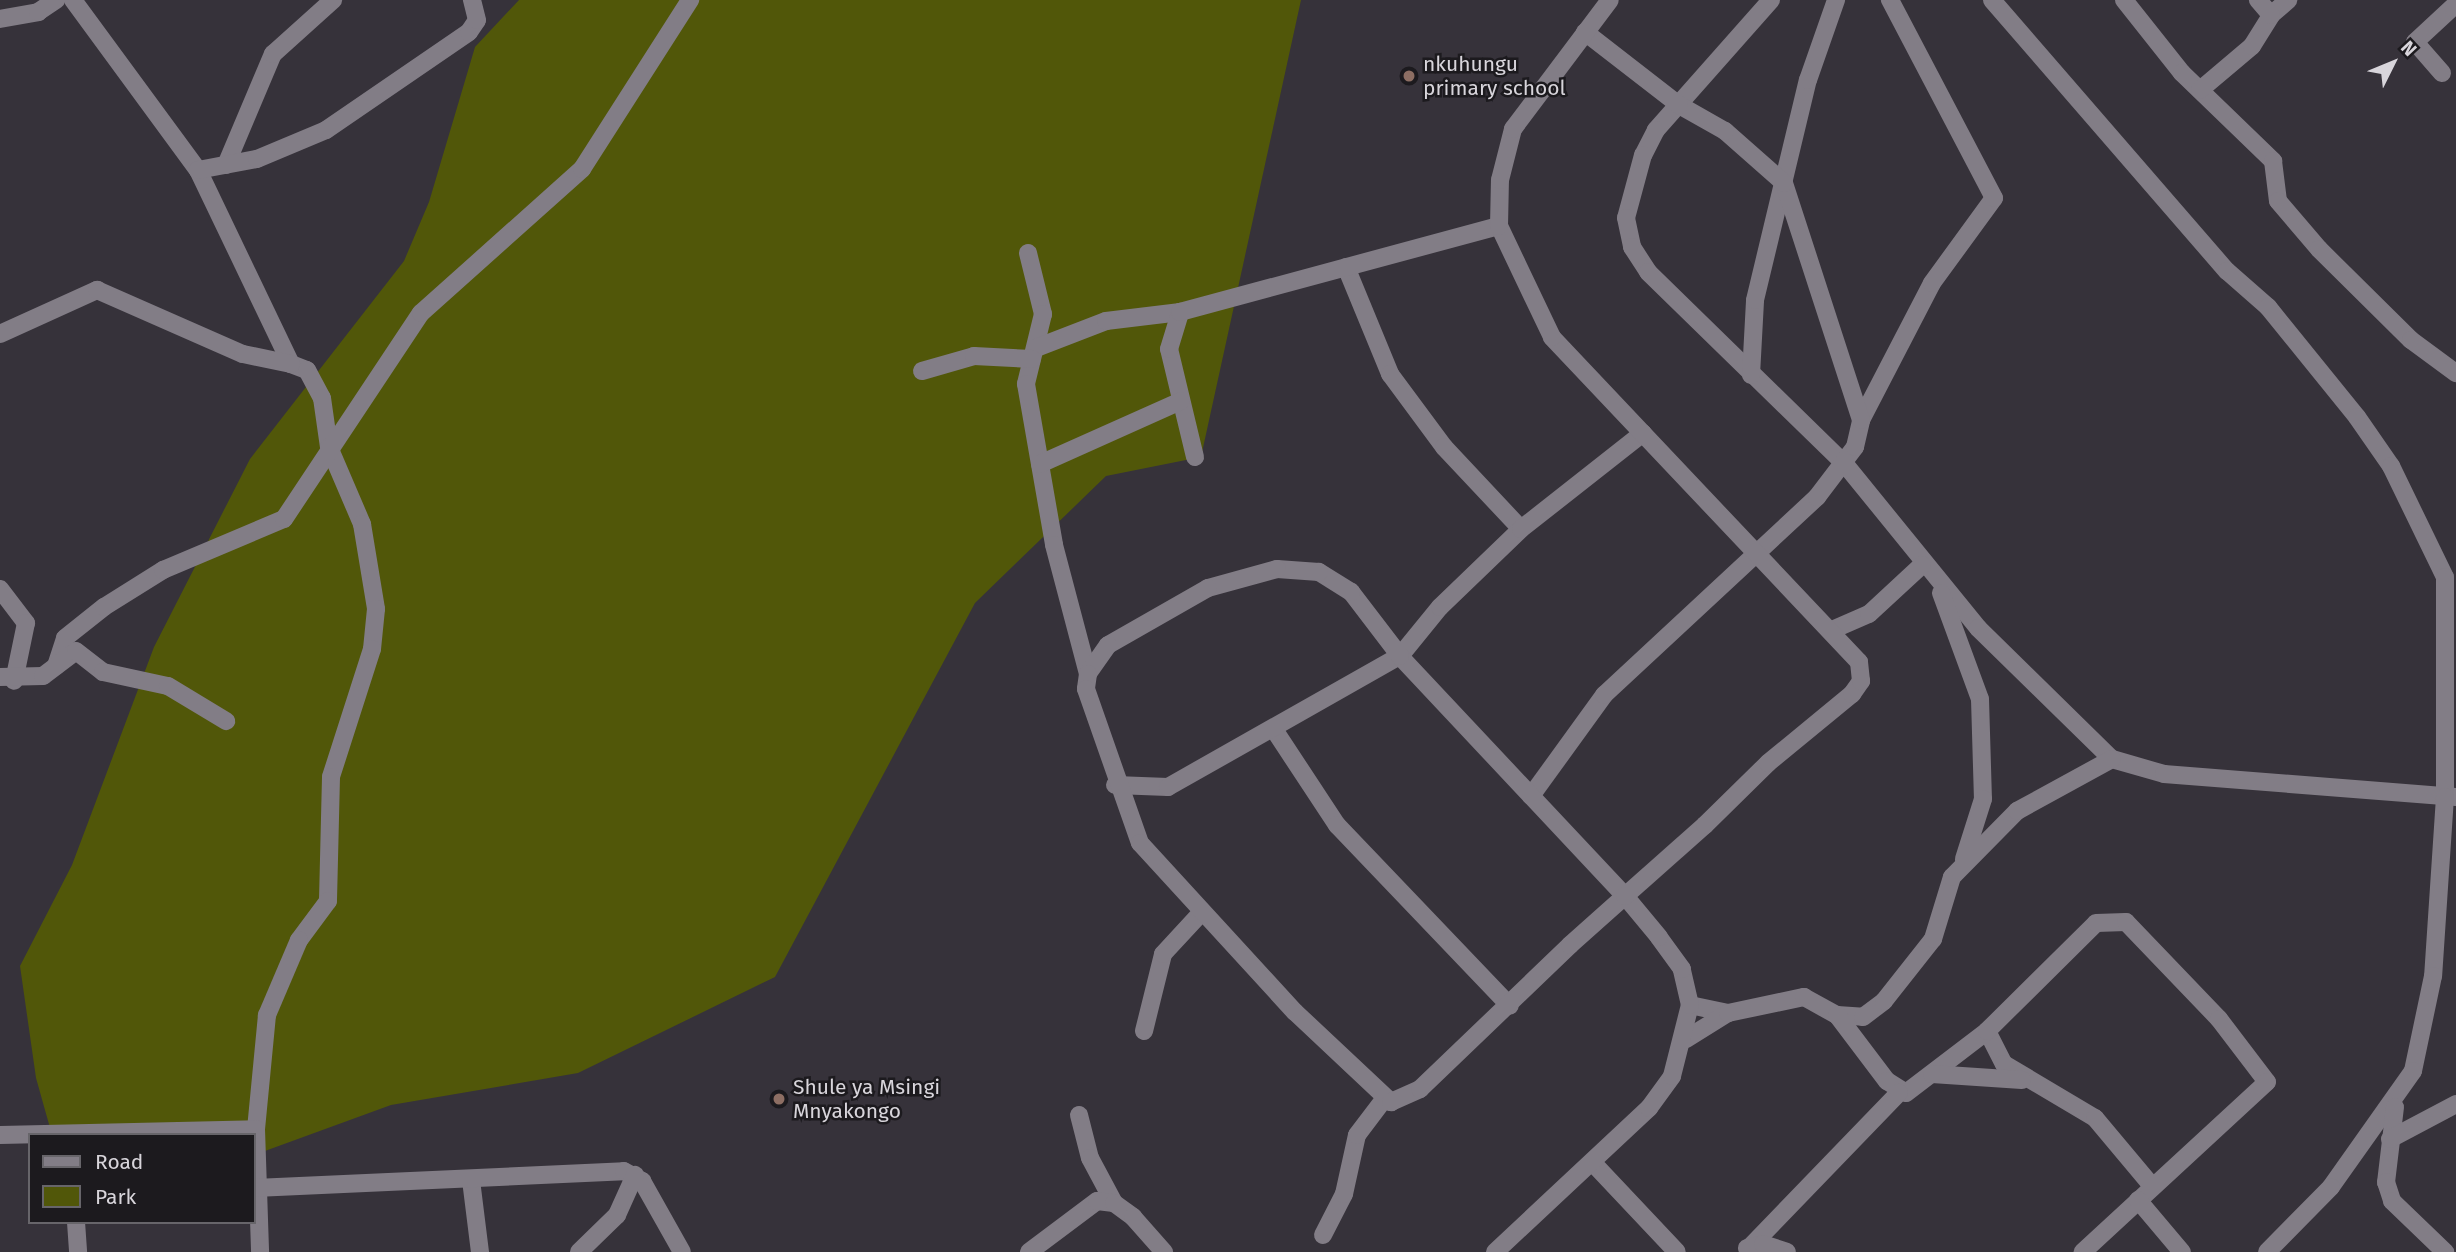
<!DOCTYPE html>
<style>
body{margin:0}
#map{position:relative;width:2456px;height:1252px;overflow:hidden;background:#36323a;font-family:"Fira Sans",sans-serif}
div>[style]{position:absolute}
.green>*{inset:0;background:#515709}
.minor>*{height:18px;margin:-9px;padding:0 9px;transform-origin:9px;border-radius:9px;background:#827d86}
.dots>*{width:19px;height:19px;translate:-50% -50%;box-sizing:border-box;border:4px solid #1c1a1e;border-radius:50%}
span{translate:-50% -50%;white-space:nowrap;text-align:center;line-height:1.15;-webkit-text-stroke:5px #1c1a1e;paint-order:stroke}
.poi-label{font-size:21px;color:#d8d5db}
.left{translate:0 -50%;text-align:left}
.legend{position:absolute;left:28px;top:1133px;width:228px;height:91px;box-sizing:border-box;background:#1c1a1e;border:2px solid #67656a;margin:0;padding:9px 12px;list-style:none;font-size:21px;color:#d8d5db}
.legend li{display:flex;align-items:center;gap:14px;height:35px}
.legend b{width:35px;border:2px solid #67656a}
.north{position:absolute;left:2358px;top:28px;width:70px;height:70px;-webkit-text-stroke:5px #1c1a1e;paint-order:stroke;rotate:47deg;font-size:19px;font-weight:700;line-height:28px;text-align:center;color:#d8d5db}
.north::after{content:'';display:block;margin:auto;width:24px;height:32px;background:#d8d5db;clip-path:polygon(50% 0,100% 100%,50% 72%,0 100%)}
</style>
<div id="map">
<div class="green">
<i style="clip-path:polygon(519px 0,1301px 0,1201px 457px,1106px 476px,975px 603px,775px 977px,578px 1073px,391px 1105px,254px 1155px,254px 1135px,52px 1135px,36px 1078px,20px 966px,72px 865px,154px 647px,250px 459px,404px 261px,429px 202px,475px 47px)"></i>
</div>
<div class="minor">
<i style="left:73px;top:0;width:211px;rotate:53.7deg"></i>
<i style="left:198px;top:170px;width:215px;rotate:64.4deg"></i>
<i style="left:291px;top:364px;width:17px;rotate:21deg"></i>
<i style="left:307px;top:370px;width:32px;rotate:62deg"></i>
<i style="left:322px;top:398px;width:49px;rotate:81.9deg"></i>
<i style="left:329px;top:447px;width:84px;rotate:66.8deg"></i>
<i style="left:362px;top:524px;width:86px;rotate:80.6deg"></i>
<i style="left:376px;top:609px;width:40px;rotate:95.7deg"></i>
<i style="left:372px;top:649px;width:134px;rotate:107.8deg"></i>
<i style="left:331px;top:777px;width:124px;rotate:91.4deg"></i>
<i style="left:328px;top:901px;width:49px;rotate:126.6deg"></i>
<i style="left:299px;top:940px;width:82px;rotate:113.1deg"></i>
<i style="left:267px;top:1015px;width:115px;rotate:95.5deg"></i>
<i style="left:256px;top:1129px;width:123px;rotate:88.1deg"></i>
<i style="left:1771px;top:0;width:174px;rotate:131.5deg"></i>
<i style="left:1656px;top:130px;width:28px;rotate:117deg"></i>
<i style="left:1643px;top:155px;width:65px;rotate:105.1deg"></i>
<i style="left:1626px;top:218px;width:30px;rotate:78deg"></i>
<i style="left:1632px;top:247px;width:30px;rotate:57deg"></i>
<i style="left:1648px;top:272px;width:274px;rotate:44.3deg"></i>
<i style="left:1844px;top:463px;width:213px;rotate:50.9deg"></i>
<i style="left:1978px;top:628px;width:187px;rotate:44.4deg"></i>
<i style="left:2112px;top:759px;width:54px;rotate:16.1deg"></i>
<i style="left:2164px;top:774px;width:293px;rotate:4.5deg"></i>
<i style="left:1992px;top:0;width:359px;rotate:49.1deg"></i>
<i style="left:2227px;top:271px;width:55px;rotate:41.3deg"></i>
<i style="left:2268px;top:307px;width:141px;rotate:51deg"></i>
<i style="left:2357px;top:417px;width:60px;rotate:55.2deg"></i>
<i style="left:2391px;top:466px;width:123px;rotate:64.1deg"></i>
<i style="left:2445px;top:577px;width:220px;rotate:90deg"></i>
<i style="left:2445px;top:797px;width:179px;rotate:93.8deg"></i>
<i style="left:2433px;top:976px;width:97px;rotate:101.9deg"></i>
<i style="left:2413px;top:1071px;width:142px;rotate:125.3deg"></i>
<i style="left:2331px;top:1187px;width:91px;rotate:134.6deg"></i>
<i style="left:2124px;top:0;width:93px;rotate:51.5deg"></i>
<i style="left:2182px;top:73px;width:127px;rotate:44deg"></i>
<i style="left:2273px;top:161px;width:40px;rotate:82.9deg"></i>
<i style="left:2278px;top:201px;width:63px;rotate:49.5deg"></i>
<i style="left:2319px;top:249px;width:129px;rotate:44.7deg"></i>
<i style="left:2411px;top:340px;width:56px;rotate:36.3deg"></i>
<i style="left:2271px;top:15px;width:23px;rotate:-41deg"></i>
<i style="left:0;top:19px;width:39px;rotate:-10deg"></i>
<i style="left:38px;top:12px;width:22px;rotate:-34deg"></i>
<i style="left:2442px;top:73px;width:41px;rotate:-131.1deg"></i>
<i style="left:2415px;top:42px;width:56px;rotate:-42.8deg"></i>
<i style="left:2200px;top:90px;width:68px;rotate:-40.2deg"></i>
<i style="left:2252px;top:46px;width:36px;rotate:-58deg"></i>
<i style="left:2271px;top:15px;width:20px;rotate:-131deg"></i>
<i style="left:226px;top:165px;width:121px;rotate:-67.1deg"></i>
<i style="left:273px;top:54px;width:81px;rotate:-42deg"></i>
<i style="left:198px;top:170px;width:60px;rotate:-10.6deg"></i>
<i style="left:257px;top:159px;width:75px;rotate:-22.8deg"></i>
<i style="left:326px;top:130px;width:173px;rotate:-34.4deg"></i>
<i style="left:469px;top:32px;width:14px;rotate:-56deg"></i>
<i style="left:477px;top:20px;width:21px;rotate:-104deg"></i>
<i style="left:1028px;top:253px;width:63px;rotate:76.2deg"></i>
<i style="left:1043px;top:314px;width:72px;rotate:103.7deg"></i>
<i style="left:1026px;top:384px;width:163px;rotate:80.1deg"></i>
<i style="left:1054px;top:545px;width:133px;rotate:75.2deg"></i>
<i style="left:1346px;top:267px;width:116px;rotate:67.6deg"></i>
<i style="left:1390px;top:374px;width:91px;rotate:53.5deg"></i>
<i style="left:1444px;top:447px;width:112px;rotate:46.8deg"></i>
<i style="left:0;top:334px;width:107px;rotate:-24.4deg"></i>
<i style="left:97px;top:290px;width:159px;rotate:23.7deg"></i>
<i style="left:243px;top:354px;width:49px;rotate:11.8deg"></i>
<i style="left:1036px;top:348px;width:75px;rotate:-21.1deg"></i>
<i style="left:1106px;top:321px;width:75px;rotate:-6.9deg"></i>
<i style="left:922px;top:371px;width:54px;rotate:-16.1deg"></i>
<i style="left:974px;top:356px;width:58px;rotate:3deg"></i>
<i style="left:1751px;top:375px;width:75px;rotate:-86.9deg"></i>
<i style="left:1755px;top:300px;width:226px;rotate:-76.5deg"></i>
<i style="left:1808px;top:80px;width:85px;rotate:-70.7deg"></i>
<i style="left:1861px;top:420px;width:154px;rotate:-62.6deg"></i>
<i style="left:1932px;top:283px;width:105px;rotate:-53.9deg"></i>
<i style="left:1994px;top:198px;width:224px;rotate:-117.7deg"></i>
<i style="left:1195px;top:457px;width:111px;rotate:-103.5deg"></i>
<i style="left:1169px;top:349px;width:39px;rotate:-73deg"></i>
<i style="left:1180px;top:312px;width:330px;rotate:-15.1deg"></i>
<i style="left:1040px;top:464px;width:154px;rotate:-24.1deg"></i>
<i style="left:0;top:589px;width:43px;rotate:52.6deg"></i>
<i style="left:26px;top:623px;width:59px;rotate:101.7deg"></i>
<i style="left:1941px;top:593px;width:113px;rotate:69.8deg"></i>
<i style="left:1980px;top:699px;width:100px;rotate:88.3deg"></i>
<i style="left:1983px;top:799px;width:63px;rotate:107.6deg"></i>
<i style="left:1832px;top:630px;width:40px;rotate:-23.4deg"></i>
<i style="left:1869px;top:614px;width:72px;rotate:-42.8deg"></i>
<i style="left:56px;top:666px;width:29px;rotate:-72deg"></i>
<i style="left:65px;top:638px;width:50px;rotate:-38.5deg"></i>
<i style="left:104px;top:607px;width:70px;rotate:-32.1deg"></i>
<i style="left:163px;top:570px;width:131px;rotate:-22.9deg"></i>
<i style="left:284px;top:519px;width:247px;rotate:-56.4deg"></i>
<i style="left:421px;top:313px;width:216px;rotate:-41.8deg"></i>
<i style="left:582px;top:169px;width:201px;rotate:-57.4deg"></i>
<i style="left:0;top:677px;width:43px;rotate:-1.3deg"></i>
<i style="left:43px;top:676px;width:41px;rotate:-37.1deg"></i>
<i style="left:76px;top:651px;width:34px;rotate:38deg"></i>
<i style="left:103px;top:672px;width:66px;rotate:12.2deg"></i>
<i style="left:168px;top:686px;width:68px;rotate:31.1deg"></i>
<i style="left:1275px;top:731px;width:113px;rotate:56.6deg"></i>
<i style="left:1337px;top:825px;width:250px;rotate:46.3deg"></i>
<i style="left:1115px;top:785px;width:53px;rotate:2.2deg"></i>
<i style="left:1168px;top:787px;width:266px;rotate:-29.5deg"></i>
<i style="left:1400px;top:656px;width:63px;rotate:-50.8deg"></i>
<i style="left:1440px;top:607px;width:112px;rotate:-43.9deg"></i>
<i style="left:1521px;top:529px;width:155px;rotate:-38.2deg"></i>
<i style="left:1531px;top:796px;width:125px;rotate:-54.1deg"></i>
<i style="left:1604px;top:695px;width:291px;rotate:-42.9deg"></i>
<i style="left:1817px;top:497px;width:63px;rotate:-52.8deg"></i>
<i style="left:1855px;top:447px;width:28px;rotate:-77deg"></i>
<i style="left:1861px;top:420px;width:249px;rotate:-108deg"></i>
<i style="left:1784px;top:183px;width:79px;rotate:-138.6deg"></i>
<i style="left:1725px;top:131px;width:53px;rotate:-150.5deg"></i>
<i style="left:1679px;top:105px;width:119px;rotate:-142.2deg"></i>
<i style="left:1690px;top:1005px;width:39px;rotate:12deg"></i>
<i style="left:1837px;top:1015px;width:26px;rotate:4deg"></i>
<i style="left:1863px;top:1017px;width:26px;rotate:-37deg"></i>
<i style="left:1884px;top:1001px;width:79px;rotate:-51.7deg"></i>
<i style="left:1933px;top:939px;width:65px;rotate:-73deg"></i>
<i style="left:1952px;top:877px;width:93px;rotate:-45.4deg"></i>
<i style="left:2017px;top:811px;width:108px;rotate:-28.7deg"></i>
<i style="left:1144px;top:1031px;width:79px;rotate:-76.1deg"></i>
<i style="left:1163px;top:954px;width:56px;rotate:-47.2deg"></i>
<i style="left:1987px;top:1031px;width:37px;rotate:63deg"></i>
<i style="left:2004px;top:1064px;width:106px;rotate:30.7deg"></i>
<i style="left:2095px;top:1118px;width:89px;rotate:50deg"></i>
<i style="left:1686px;top:1039px;width:49px;rotate:-31.8deg"></i>
<i style="left:1728px;top:1013px;width:78px;rotate:-11.9deg"></i>
<i style="left:1804px;top:997px;width:38px;rotate:29deg"></i>
<i style="left:1837px;top:1015px;width:83px;rotate:52.9deg"></i>
<i style="left:1887px;top:1081px;width:22px;rotate:32deg"></i>
<i style="left:1906px;top:1093px;width:102px;rotate:-37.4deg"></i>
<i style="left:1987px;top:1031px;width:153px;rotate:-44.7deg"></i>
<i style="left:2096px;top:923px;width:30px;rotate:-2deg"></i>
<i style="left:2126px;top:922px;width:134px;rotate:46.2deg"></i>
<i style="left:2219px;top:1019px;width:79px;rotate:52.7deg"></i>
<i style="left:2267px;top:1082px;width:251px;rotate:137.3deg"></i>
<i style="left:1932px;top:1074px;width:90px;rotate:3.8deg"></i>
<i style="left:2395px;top:1107px;width:76px;rotate:96.8deg"></i>
<i style="left:2386px;top:1182px;width:20px;rotate:72deg"></i>
<i style="left:2392px;top:1201px;width:74px;rotate:43.9deg"></i>
<i style="left:1079px;top:1115px;width:44px;rotate:75.7deg"></i>
<i style="left:1090px;top:1158px;width:51px;rotate:61.9deg"></i>
<i style="left:0;top:1135px;width:256px;rotate:-1.3deg"></i>
<i style="left:2390px;top:1139px;width:75px;rotate:-27.9deg"></i>
<i style="left:1593px;top:1163px;width:122px;rotate:46.7deg"></i>
<i style="left:471px;top:1180px;width:73px;rotate:82.9deg"></i>
<i style="left:255px;top:1188px;width:369px;rotate:-2.6deg"></i>
<i style="left:624px;top:1171px;width:21px;rotate:29deg"></i>
<i style="left:642px;top:1181px;width:81px;rotate:60.6deg"></i>
<i style="left:2138px;top:1200px;width:68px;rotate:49.8deg"></i>
<i style="left:76px;top:1222px;width:30px;rotate:86deg"></i>
<i style="left:1323px;top:1235px;width:46px;rotate:-62.9deg"></i>
<i style="left:1344px;top:1194px;width:60px;rotate:-77.6deg"></i>
<i style="left:1357px;top:1135px;width:46px;rotate:-52.9deg"></i>
<i style="left:1751px;top:1246px;width:213px;rotate:-46deg"></i>
<i style="left:1747px;top:1248px;width:16px;rotate:-14deg"></i>
<i style="left:1763px;top:1244px;width:25px;rotate:18deg"></i>
<i style="left:579px;top:1252px;width:53px;rotate:-44.2deg"></i>
<i style="left:617px;top:1215px;width:44px;rotate:-65.8deg"></i>
<i style="left:1029px;top:1252px;width:85px;rotate:-36.9deg"></i>
<i style="left:1097px;top:1201px;width:17px;rotate:7deg"></i>
<i style="left:1114px;top:1203px;width:24px;rotate:36deg"></i>
<i style="left:1133px;top:1217px;width:47px;rotate:48.5deg"></i>
<i style="left:1495px;top:1252px;width:211px;rotate:-43.1deg"></i>
<i style="left:1649px;top:1108px;width:39px;rotate:-54deg"></i>
<i style="left:1672px;top:1076px;width:73px;rotate:-75.8deg"></i>
<i style="left:1690px;top:1005px;width:37px;rotate:-103deg"></i>
<i style="left:1682px;top:969px;width:39px;rotate:-126deg"></i>
<i style="left:1659px;top:937px;width:53px;rotate:-129.7deg"></i>
<i style="left:1625px;top:896px;width:329px;rotate:-133.2deg"></i>
<i style="left:1400px;top:656px;width:81px;rotate:-127.4deg"></i>
<i style="left:1351px;top:592px;width:38px;rotate:-148deg"></i>
<i style="left:1319px;top:572px;width:42px;rotate:-175.9deg"></i>
<i style="left:1277px;top:569px;width:72px;rotate:164.6deg"></i>
<i style="left:1208px;top:588px;width:115px;rotate:150.3deg"></i>
<i style="left:1108px;top:645px;width:35px;rotate:125deg"></i>
<i style="left:1088px;top:674px;width:15px;rotate:98deg"></i>
<i style="left:1086px;top:689px;width:163px;rotate:70.7deg"></i>
<i style="left:1140px;top:843px;width:229px;rotate:47.5deg"></i>
<i style="left:1295px;top:1012px;width:132px;rotate:43.2deg"></i>
<i style="left:1391px;top:1102px;width:32px;rotate:-24deg"></i>
<i style="left:1420px;top:1089px;width:208px;rotate:-43.8deg"></i>
<i style="left:1570px;top:945px;width:74px;rotate:-41.7deg"></i>
<i style="left:1625px;top:896px;width:107px;rotate:-41.6deg"></i>
<i style="left:1705px;top:825px;width:88px;rotate:-44.5deg"></i>
<i style="left:1768px;top:763px;width:109px;rotate:-39.4deg"></i>
<i style="left:1852px;top:694px;width:16px;rotate:-55deg"></i>
<i style="left:1861px;top:681px;width:19px;rotate:-96deg"></i>
<i style="left:1859px;top:662px;width:447px;rotate:-133.4deg"></i>
<i style="left:1552px;top:337px;width:123px;rotate:-115.5deg"></i>
<i style="left:1499px;top:226px;width:46px;rotate:-88.8deg"></i>
<i style="left:1500px;top:180px;width:53px;rotate:-75.7deg"></i>
<i style="left:1513px;top:129px;width:161px;rotate:-53.1deg"></i>
</div>
<div class="dots">
<i style="left:1409px;top:76px;background:#8d6e63"></i>
<i style="left:779px;top:1099px;background:#8d6e63"></i>
</div>
<div class="poi-label">
<span class="left" style="left:1423px;top:76px">nkuhungu<br>primary school</span>
<span class="left" style="left:793px;top:1099px">Shule ya Msingi<br>Mnyakongo</span>
</div>
<ul class="legend">
<li><b style="height:9px;background:#827d86"></b>Road</li>
<li><b style="height:19px;background:#515709"></b>Park</li>
</ul>
<div class="north">N</div>
</div>
